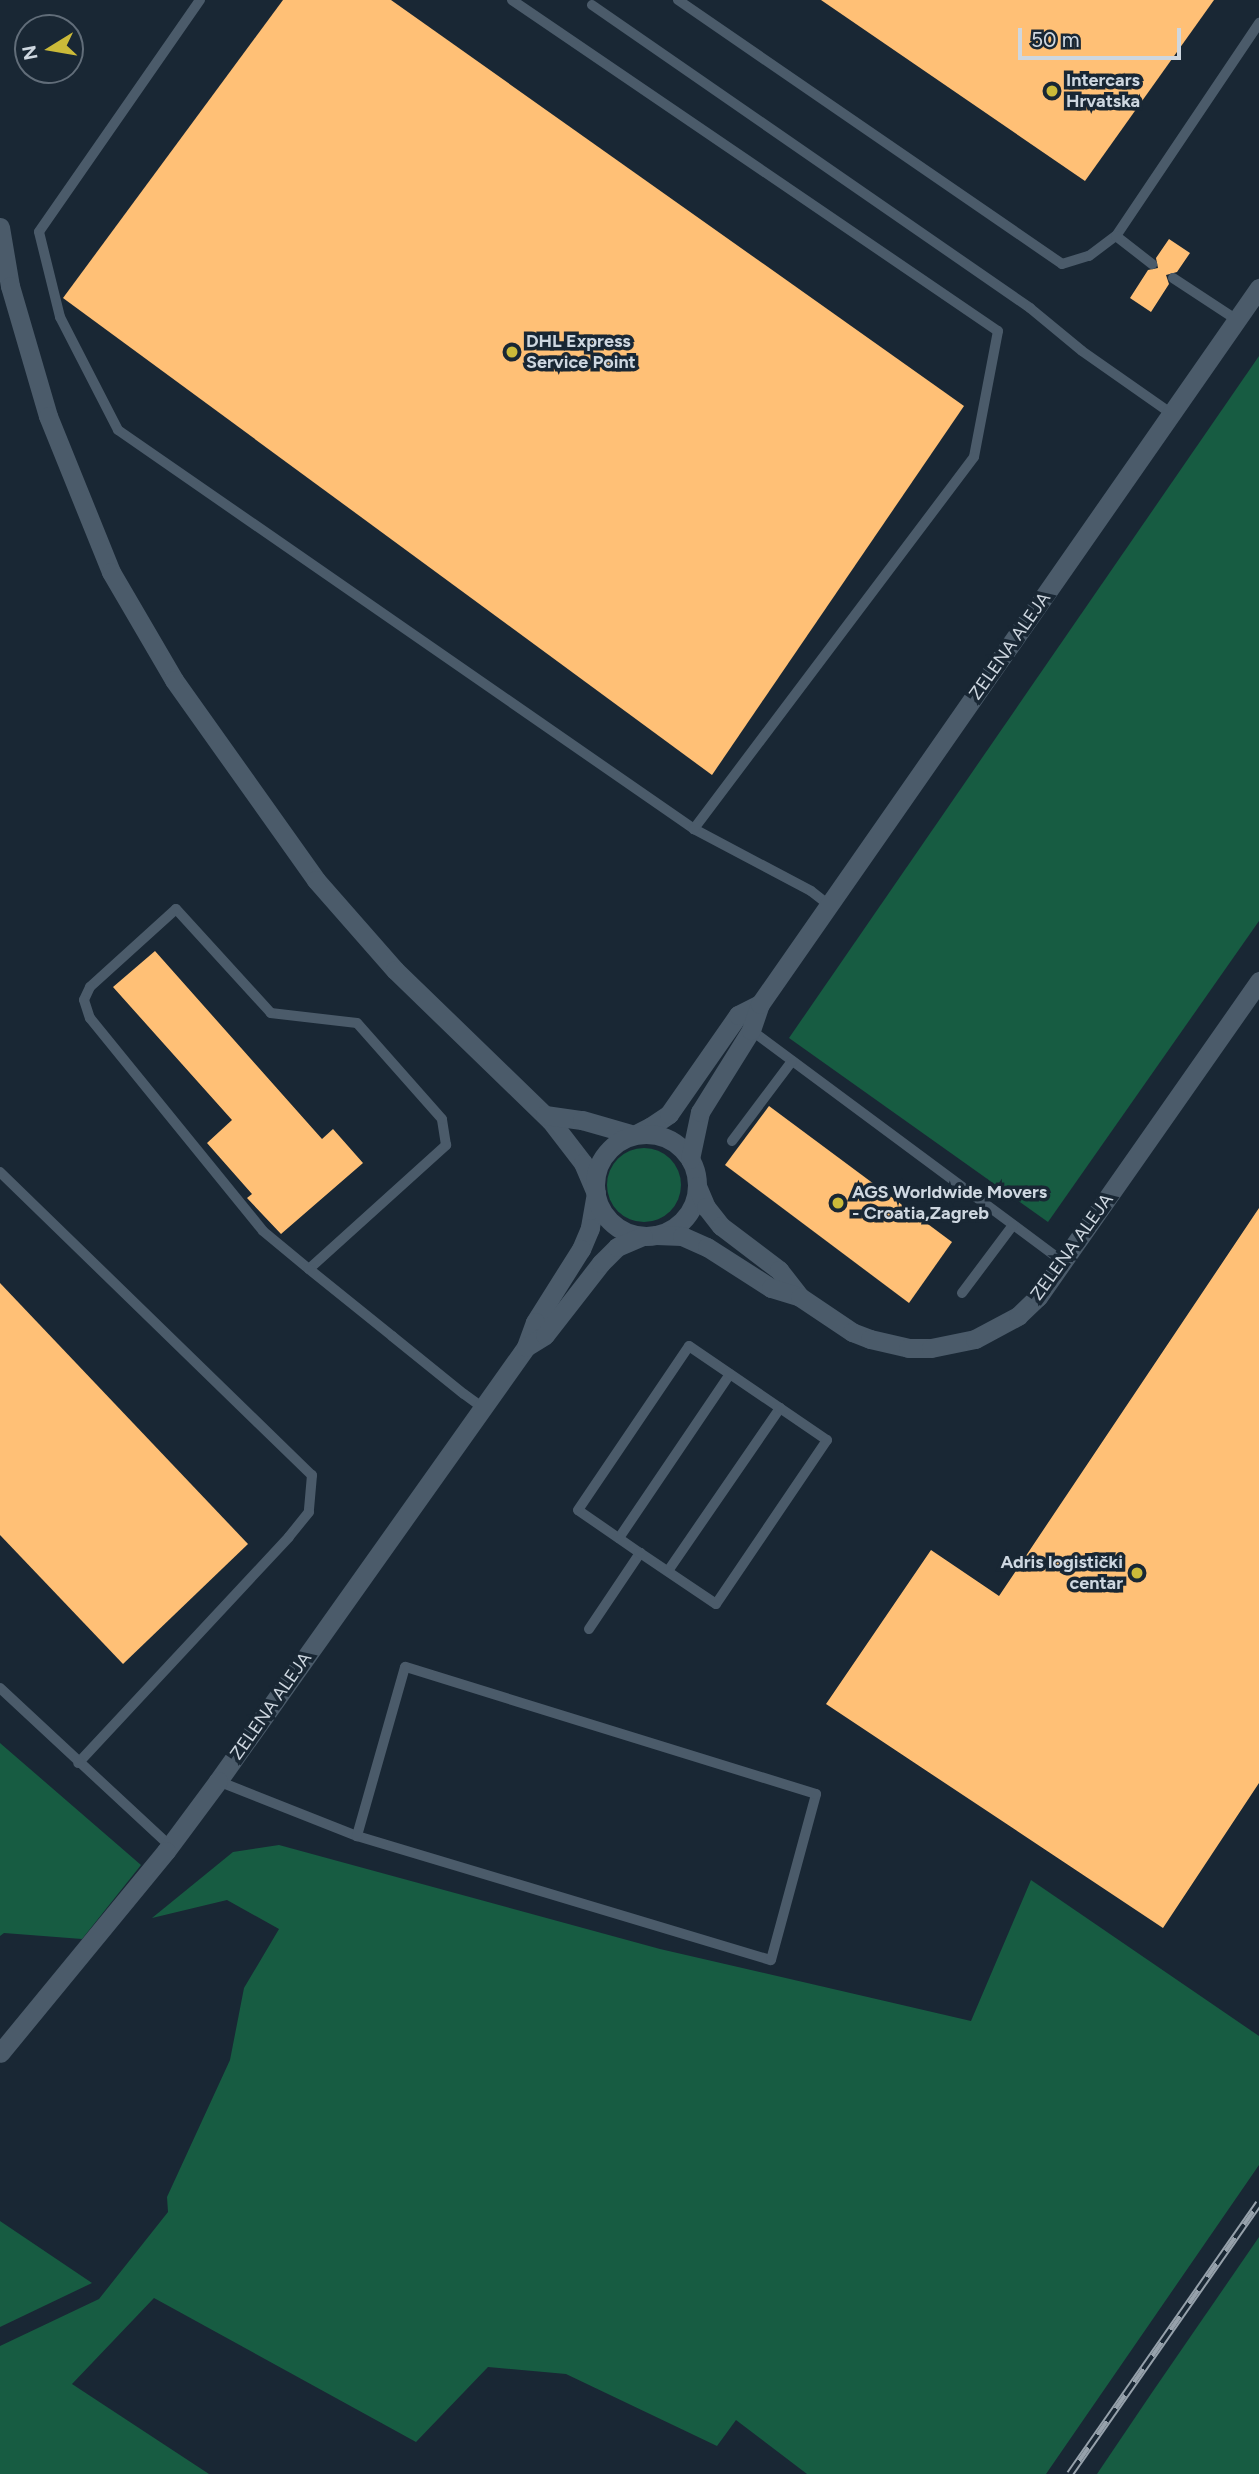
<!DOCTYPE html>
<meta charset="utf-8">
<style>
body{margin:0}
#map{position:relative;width:1259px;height:2474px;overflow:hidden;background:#192734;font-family:Figtree,sans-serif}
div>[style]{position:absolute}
.green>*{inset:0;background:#175c42}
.round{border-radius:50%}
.building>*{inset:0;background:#ffc076}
.service>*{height:10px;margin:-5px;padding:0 5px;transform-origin:5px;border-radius:5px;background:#4b5b6a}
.minor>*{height:19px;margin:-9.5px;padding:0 9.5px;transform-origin:9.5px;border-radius:9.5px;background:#4b5b6a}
.minor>.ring{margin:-9.5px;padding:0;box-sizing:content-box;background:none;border:19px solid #4b5b6a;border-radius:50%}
.rail>*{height:8px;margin-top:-4px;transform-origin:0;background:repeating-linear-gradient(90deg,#192734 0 16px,#96a1ab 0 32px);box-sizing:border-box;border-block:2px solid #96a1ab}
.dots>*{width:19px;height:19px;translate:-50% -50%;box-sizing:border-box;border:4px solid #192734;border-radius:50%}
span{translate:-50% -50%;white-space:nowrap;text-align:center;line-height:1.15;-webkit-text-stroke:7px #192734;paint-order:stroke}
.poi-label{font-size:18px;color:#ced7e0;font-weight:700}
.left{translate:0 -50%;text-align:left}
.right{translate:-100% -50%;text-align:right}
.street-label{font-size:18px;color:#ced7e0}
.north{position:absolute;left:14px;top:14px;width:70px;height:70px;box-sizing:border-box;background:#192734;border:2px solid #616d79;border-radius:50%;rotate:259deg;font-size:19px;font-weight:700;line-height:28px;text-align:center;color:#ced7e0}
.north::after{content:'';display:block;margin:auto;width:24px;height:32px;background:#cbba39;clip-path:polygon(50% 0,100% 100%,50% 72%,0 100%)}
.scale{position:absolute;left:1018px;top:28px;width:163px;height:32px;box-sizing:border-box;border:4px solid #ced7e0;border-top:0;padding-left:9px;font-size:21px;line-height:24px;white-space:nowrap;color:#ced7e0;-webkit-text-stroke:5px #192734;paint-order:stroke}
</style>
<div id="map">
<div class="green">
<i style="clip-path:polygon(1259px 356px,1259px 921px,1048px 1222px,789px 1038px)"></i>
<i class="round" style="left:607px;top:1148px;width:74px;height:74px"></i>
<i style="clip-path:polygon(0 1743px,141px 1865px,82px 1939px,4px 1933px,0 1936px)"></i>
<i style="clip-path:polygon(279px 1845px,660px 1949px,971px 2021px,1031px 1880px,1259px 2036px,1259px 2165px,1046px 2474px,807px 2474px,736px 2420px,717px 2446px,566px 2374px,488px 2367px,416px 2442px,154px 2298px,72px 2384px,209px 2474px,0 2474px,0 2346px,99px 2299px,168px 2212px,167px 2197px,230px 2060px,244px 1988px,279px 1929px,227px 1900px,152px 1918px,233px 1852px)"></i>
<i style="clip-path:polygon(0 2221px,92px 2283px,0 2327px)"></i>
<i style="clip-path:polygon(1259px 2237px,1259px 2474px,1097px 2474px,1151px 2394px)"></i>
</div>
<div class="building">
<i style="clip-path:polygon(283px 0,391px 0,964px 406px,712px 775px,63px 298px)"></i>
<i style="clip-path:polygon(821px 0,1214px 0,1085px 181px)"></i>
<i style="clip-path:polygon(1169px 239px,1190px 253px,1177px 272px,1166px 275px,1169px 284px,1151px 312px,1130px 298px,1148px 270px,1158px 268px,1156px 258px)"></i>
<i style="clip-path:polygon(155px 951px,322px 1139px,333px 1129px,363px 1163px,281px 1234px,247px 1198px,252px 1194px,207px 1143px,232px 1120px,113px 987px)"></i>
<i style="clip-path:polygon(769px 1106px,952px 1242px,909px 1303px,725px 1165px)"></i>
<i style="clip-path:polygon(1259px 1208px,1259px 1783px,1163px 1928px,826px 1704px,931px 1550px,999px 1596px)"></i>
<i style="clip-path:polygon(0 1283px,248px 1544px,123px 1664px,0 1535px)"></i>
</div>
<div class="service">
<i style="left:200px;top:0;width:282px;rotate:124.8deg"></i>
<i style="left:39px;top:232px;width:88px;rotate:76.1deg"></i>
<i style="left:60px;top:317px;width:127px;rotate:62.8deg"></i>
<i style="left:118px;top:430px;width:701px;rotate:34.71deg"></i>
<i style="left:694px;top:829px;width:132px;rotate:27.9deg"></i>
<i style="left:811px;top:891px;width:23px;rotate:38deg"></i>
<i style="left:512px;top:0;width:588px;rotate:34.26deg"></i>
<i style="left:998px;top:331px;width:128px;rotate:100.8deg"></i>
<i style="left:974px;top:457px;width:466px;rotate:127deg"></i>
<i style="left:678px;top:0;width:466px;rotate:34.5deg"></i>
<i style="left:1062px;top:264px;width:28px;rotate:-17deg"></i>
<i style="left:1089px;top:256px;width:34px;rotate:-37deg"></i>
<i style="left:1116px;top:236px;width:257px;rotate:-56.1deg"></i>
<i style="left:592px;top:5px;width:533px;rotate:34.67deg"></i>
<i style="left:1030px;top:308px;width:67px;rotate:39.6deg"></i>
<i style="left:1082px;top:351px;width:110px;rotate:35deg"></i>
<i style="left:1116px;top:236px;width:46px;rotate:37.9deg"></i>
<i style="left:1173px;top:278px;width:77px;rotate:33.3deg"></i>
<i style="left:751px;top:1030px;width:389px;rotate:36.6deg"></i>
<i style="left:732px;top:1141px;width:100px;rotate:-53.1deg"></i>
<i style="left:0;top:1172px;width:435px;rotate:44.2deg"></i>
<i style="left:312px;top:1475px;width:37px;rotate:95deg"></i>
<i style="left:309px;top:1512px;width:32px;rotate:129deg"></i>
<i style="left:289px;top:1537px;width:309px;rotate:133deg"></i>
<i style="left:309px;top:1269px;width:185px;rotate:-42.1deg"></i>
<i style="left:446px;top:1145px;width:26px;rotate:-99deg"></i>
<i style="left:442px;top:1119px;width:128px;rotate:-131.5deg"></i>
<i style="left:357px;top:1023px;width:87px;rotate:-173.4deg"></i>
<i style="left:271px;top:1013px;width:141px;rotate:-132.4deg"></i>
<i style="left:176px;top:909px;width:116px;rotate:137.8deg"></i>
<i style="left:90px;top:987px;width:14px;rotate:115deg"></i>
<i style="left:84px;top:1000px;width:19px;rotate:72deg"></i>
<i style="left:90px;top:1018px;width:274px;rotate:50.9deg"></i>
<i style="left:263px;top:1231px;width:60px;rotate:39.6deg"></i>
<i style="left:309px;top:1269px;width:107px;rotate:38.9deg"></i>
<i style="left:392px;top:1336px;width:92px;rotate:38.9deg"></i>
<i style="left:464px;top:1394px;width:24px;rotate:36deg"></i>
<i style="left:962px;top:1293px;width:85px;rotate:-53.1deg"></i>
<i style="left:619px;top:1538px;width:198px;rotate:-55.9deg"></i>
<i style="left:668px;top:1571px;width:198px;rotate:-55.5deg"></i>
<i style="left:589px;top:1629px;width:92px;rotate:-56.1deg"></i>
<i style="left:640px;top:1553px;width:75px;rotate:-145.3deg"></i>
<i style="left:578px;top:1510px;width:198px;rotate:-55.9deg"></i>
<i style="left:689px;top:1346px;width:167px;rotate:34.3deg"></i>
<i style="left:827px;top:1440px;width:198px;rotate:124.1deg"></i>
<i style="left:716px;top:1604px;width:92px;rotate:-146.1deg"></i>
<i style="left:0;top:1688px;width:232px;rotate:42.9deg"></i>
<i style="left:218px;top:1781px;width:149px;rotate:21.6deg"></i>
<i style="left:357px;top:1836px;width:432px;rotate:16.7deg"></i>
<i style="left:771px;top:1960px;width:172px;rotate:-74.8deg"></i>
<i style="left:816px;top:1794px;width:430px;rotate:-162.8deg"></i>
<i style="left:405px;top:1667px;width:176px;rotate:105.9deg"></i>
</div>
<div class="minor">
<i style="left:0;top:227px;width:60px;rotate:80.4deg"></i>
<i style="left:10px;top:286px;width:135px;rotate:73.7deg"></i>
<i style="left:48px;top:416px;width:168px;rotate:68deg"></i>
<i style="left:111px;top:572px;width:125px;rotate:59.7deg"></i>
<i style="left:174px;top:680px;width:245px;rotate:54.6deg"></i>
<i style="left:316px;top:880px;width:120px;rotate:48.7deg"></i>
<i style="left:395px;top:970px;width:216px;rotate:44.1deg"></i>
<i style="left:550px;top:1120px;width:54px;rotate:52.5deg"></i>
<i style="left:583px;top:1163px;width:33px;rotate:67deg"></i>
<i style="left:596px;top:1193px;width:36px;rotate:100deg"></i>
<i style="left:590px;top:1228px;width:23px;rotate:113deg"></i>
<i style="left:581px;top:1249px;width:86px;rotate:122.2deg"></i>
<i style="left:535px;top:1322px;width:27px;rotate:110deg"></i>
<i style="left:526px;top:1347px;width:532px;rotate:125.36deg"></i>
<i style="left:218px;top:1781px;width:87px;rotate:126.6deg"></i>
<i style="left:166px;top:1851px;width:261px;rotate:129.4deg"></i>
<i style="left:545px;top:1115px;width:37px;rotate:8deg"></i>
<i style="left:582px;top:1120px;width:54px;rotate:16.1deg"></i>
<i style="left:634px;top:1135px;width:18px;rotate:-27deg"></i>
<i style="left:650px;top:1127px;width:23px;rotate:-34deg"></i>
<i style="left:669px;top:1114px;width:121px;rotate:-55.1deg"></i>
<i style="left:738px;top:1015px;width:25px;rotate:-27deg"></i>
<i class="ring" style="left:595px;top:1134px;width:83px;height:83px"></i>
<i style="left:690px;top:1159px;width:48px;rotate:-78deg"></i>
<i style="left:700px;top:1112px;width:97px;rotate:-58.1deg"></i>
<i style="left:751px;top:1030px;width:28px;rotate:-71deg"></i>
<i style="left:760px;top:1004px;width:873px;rotate:-55.13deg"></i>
<i style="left:697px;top:1186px;width:23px;rotate:67deg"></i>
<i style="left:706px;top:1207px;width:24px;rotate:52deg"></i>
<i style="left:721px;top:1226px;width:73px;rotate:37.2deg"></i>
<i style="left:779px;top:1270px;width:34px;rotate:52deg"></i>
<i style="left:656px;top:1235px;width:26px;rotate:2deg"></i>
<i style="left:682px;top:1236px;width:27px;rotate:24deg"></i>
<i style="left:707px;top:1247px;width:76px;rotate:32.6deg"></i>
<i style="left:771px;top:1288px;width:30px;rotate:17deg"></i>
<i style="left:800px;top:1297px;width:63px;rotate:33.9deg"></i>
<i style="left:852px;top:1332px;width:19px;rotate:21deg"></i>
<i style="left:870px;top:1339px;width:39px;rotate:13deg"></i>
<i style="left:908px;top:1348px;width:23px"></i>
<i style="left:931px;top:1348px;width:45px;rotate:-11.6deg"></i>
<i style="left:975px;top:1339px;width:49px;rotate:-28.1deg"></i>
<i style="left:1018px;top:1316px;width:28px;rotate:-44deg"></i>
<i style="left:1038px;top:1297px;width:386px;rotate:-55deg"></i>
<i style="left:526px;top:1347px;width:22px;rotate:-32deg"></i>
<i style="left:545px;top:1335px;width:91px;rotate:-52.1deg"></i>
<i style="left:601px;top:1263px;width:23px;rotate:-45deg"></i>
<i style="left:617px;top:1247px;width:28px;rotate:-23deg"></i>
</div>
<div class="rail">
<i style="left:1070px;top:2474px;width:330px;rotate:-55.1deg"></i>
</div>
<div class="dots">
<i style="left:1052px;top:91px;background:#cbba39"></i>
<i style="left:512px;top:352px;background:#cbba39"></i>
<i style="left:838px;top:1203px;background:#cbba39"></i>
<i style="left:1137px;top:1573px;background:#cbba39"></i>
</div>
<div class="poi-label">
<span class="left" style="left:1066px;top:91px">Intercars<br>Hrvatska</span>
<span class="left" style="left:526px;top:352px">DHL Express<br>Service Point</span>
<span class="left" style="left:852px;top:1203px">AGS Worldwide Movers<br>- Croatia,Zagreb</span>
<span class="right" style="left:1123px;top:1573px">Adris logistički<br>centar</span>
</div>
<div class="street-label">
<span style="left:1010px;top:646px;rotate:-55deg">ZELENA ALEJA</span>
<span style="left:1072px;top:1247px;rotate:-54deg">ZELENA ALEJA</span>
<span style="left:271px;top:1706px;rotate:-55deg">ZELENA ALEJA</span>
</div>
<div class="north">N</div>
<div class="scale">50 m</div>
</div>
